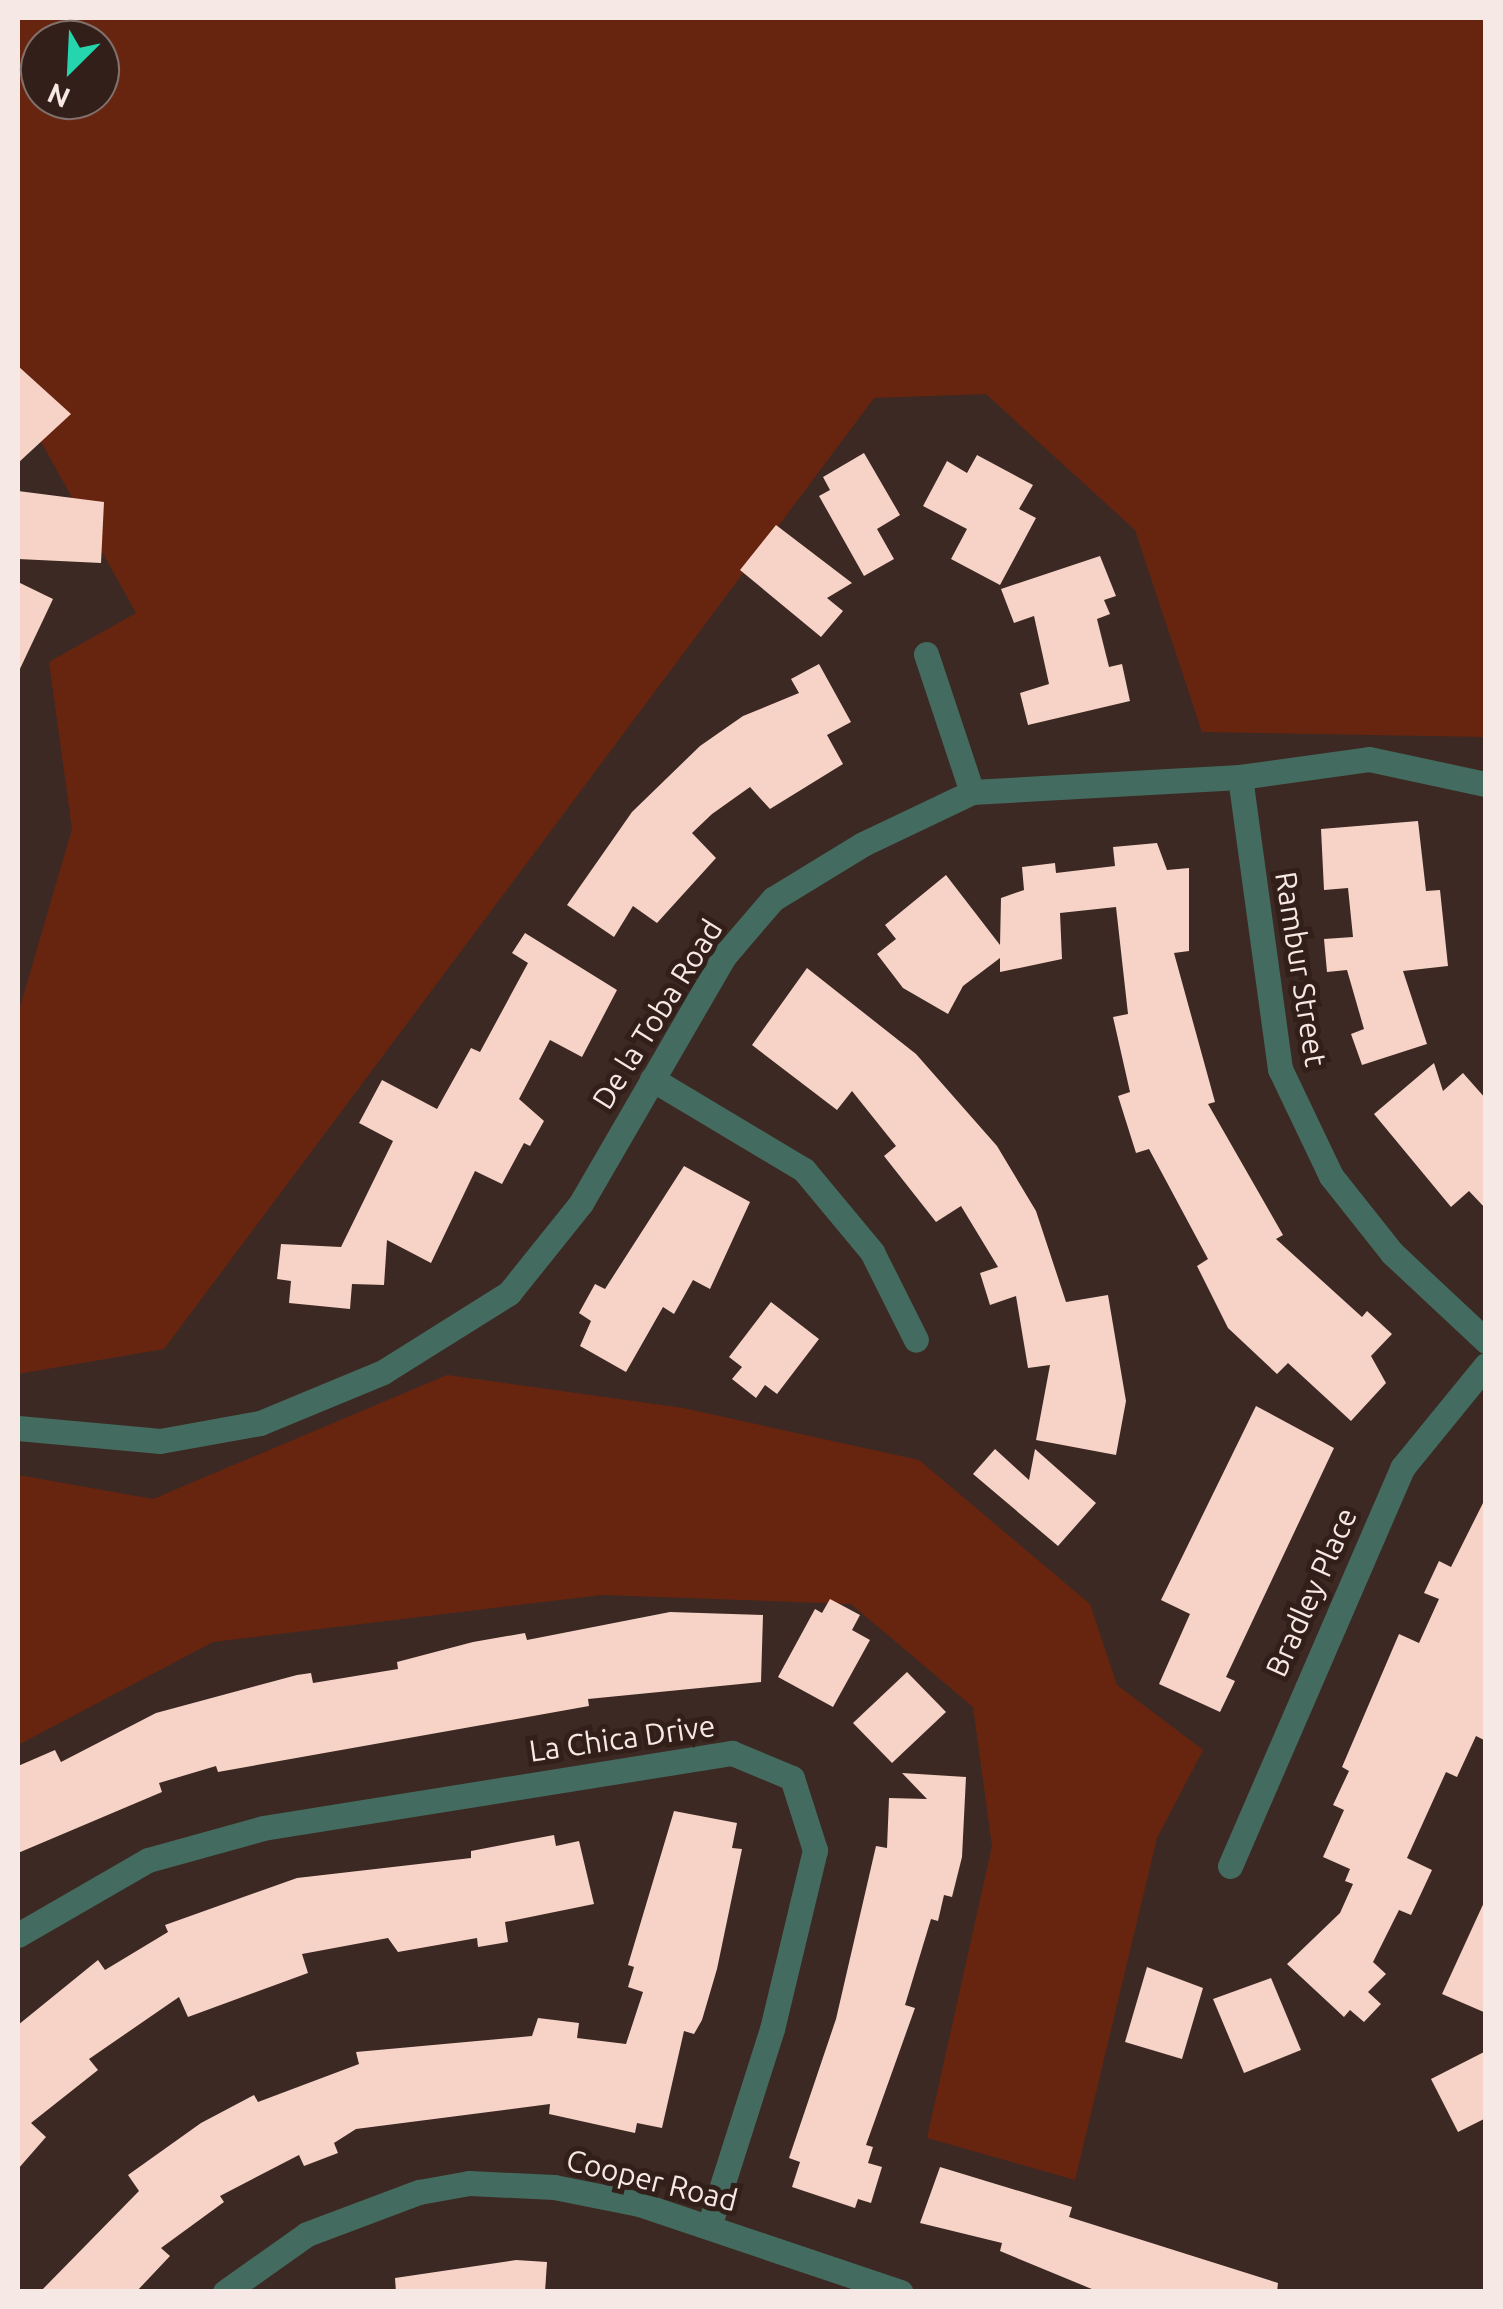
<!DOCTYPE html>
<style>
body{margin:0}
#map{position:relative;width:1503px;height:2309px;overflow:hidden;background:#3c2923;font-family:Ubuntu,sans-serif}
div>[style]{position:absolute}
.green>*{inset:0;background:#672510}
.building>*{inset:0;background:#f6d2c7}
.street>*{height:25px;margin:-12.5px;padding:0 12.5px;transform-origin:12.5px;border-radius:12.5px;background:#446b5f}
span{translate:-50% -50%;white-space:nowrap;text-align:center;line-height:1.15;-webkit-text-stroke:10px #321f19;paint-order:stroke}
.street-label{font-size:30px;color:#f6e8e4}
.frame{position:absolute;inset:0;border:20px solid #f6e8e4;pointer-events:none}
.north{position:absolute;left:20px;top:20px;width:100px;height:100px;box-sizing:border-box;background:#321f19;border:2px solid #806f6a;border-radius:50%;rotate:204deg;font-size:28px;font-weight:700;line-height:40px;text-align:center;color:#f6e8e4}
.north::after{content:'';display:block;margin:auto;width:35px;height:45px;background:#24d5ae;clip-path:polygon(50% 0,100% 100%,50% 72%,0 100%)}
</style>
<div id="map">
<div class="green">
<i style="clip-path:polygon(evenodd,18px 18px,1485px 18px,1485px 737px,1202px 732px,1135px 530px,986px 394px,874px 398px,164px 1349px,18px 1374px,18px 1014px,72px 829px,49px 662px,136px 613px,18px 400px,18px 18px,40px 40px,100px 40px,100px 100px,40px 100px,40px 40px)"></i>
<i style="clip-path:polygon(447px 1375px,683px 1408px,919px 1460px,1090px 1604px,1117px 1685px,1203px 1750px,1157px 1838px,1075px 2180px,927px 2138px,992px 1846px,973px 1707px,851px 1604px,602px 1595px,213px 1642px,18px 1745px,18px 1475px,153px 1499px)"></i>
</div>
<div class="building">
<i style="clip-path:polygon(18px 366px,71px 414px,18px 463px)"></i>
<i style="clip-path:polygon(864px 453px,900px 515px,877px 529px,894px 559px,864px 576px,819px 496px,830px 490px,823px 477px)"></i>
<i style="clip-path:polygon(977px 455px,1033px 485px,1019px 509px,1036px 518px,1000px 585px,951px 559px,967px 529px,923px 506px,947px 461px,967px 473px)"></i>
<i style="clip-path:polygon(18px 491px,104px 502px,101px 563px,18px 559px)"></i>
<i style="clip-path:polygon(776px 525px,852px 583px,827px 598px,843px 611px,821px 637px,740px 570px)"></i>
<i style="clip-path:polygon(1100px 556px,1116px 596px,1104px 600px,1110px 614px,1097px 619px,1109px 667px,1122px 664px,1130px 701px,1028px 725px,1020px 693px,1049px 684px,1034px 616px,1014px 623px,1001px 589px)"></i>
<i style="clip-path:polygon(18px 582px,53px 599px,18px 673px)"></i>
<i style="clip-path:polygon(819px 664px,851px 722px,827px 735px,843px 764px,770px 809px,750px 787px,712px 814px,692px 833px,716px 858px,657px 923px,633px 906px,614px 937px,567px 905px,632px 812px,700px 746px,743px 716px,799px 693px,791px 679px)"></i>
<i style="clip-path:polygon(1418px 821px,1426px 891px,1440px 890px,1448px 966px,1403px 971px,1427px 1044px,1362px 1065px,1351px 1034px,1364px 1029px,1347px 970px,1327px 972px,1324px 939px,1353px 937px,1348px 888px,1324px 890px,1321px 829px)"></i>
<i style="clip-path:polygon(1157px 843px,1167px 870px,1189px 868px,1189px 951px,1174px 953px,1215px 1102px,1208px 1104px,1283px 1235px,1276px 1239px,1362px 1317px,1367px 1311px,1392px 1334px,1371px 1356px,1386px 1383px,1351px 1421px,1288px 1363px,1277px 1374px,1228px 1328px,1197px 1266px,1208px 1259px,1149px 1149px,1136px 1153px,1118px 1096px,1130px 1092px,1113px 1017px,1128px 1014px,1116px 907px,1060px 913px,1062px 959px,1000px 972px,1000px 958px,963px 986px,948px 1014px,903px 988px,877px 954px,896px 939px,885px 925px,946px 875px,1000px 945px,1001px 898px,1024px 890px,1022px 867px,1055px 863px,1056px 873px,1115px 866px,1113px 847px)"></i>
<i style="clip-path:polygon(525px 933px,617px 990px,582px 1057px,550px 1040px,519px 1099px,544px 1121px,530px 1146px,524px 1143px,502px 1184px,475px 1171px,431px 1263px,387px 1240px,384px 1285px,352px 1284px,350px 1309px,289px 1303px,291px 1281px,277px 1279px,281px 1244px,341px 1247px,393px 1141px,359px 1123px,382px 1080px,437px 1109px,471px 1048px,480px 1052px,528px 963px,512px 953px)"></i>
<i style="clip-path:polygon(807px 968px,916px 1054px,997px 1146px,1036px 1211px,1066px 1302px,1108px 1295px,1126px 1401px,1116px 1455px,1036px 1440px,1050px 1365px,1028px 1368px,1016px 1296px,990px 1305px,980px 1273px,998px 1267px,961px 1206px,936px 1222px,884px 1156px,896px 1146px,852px 1091px,837px 1110px,752px 1045px)"></i>
<i style="clip-path:polygon(1434px 1063px,1443px 1091px,1463px 1073px,1486px 1099px,1486px 1209px,1469px 1191px,1451px 1207px,1374px 1114px)"></i>
<i style="clip-path:polygon(684px 1166px,750px 1202px,710px 1289px,693px 1280px,674px 1314px,663px 1307px,626px 1372px,580px 1346px,591px 1321px,579px 1313px,595px 1284px,605px 1289px)"></i>
<i style="clip-path:polygon(771px 1302px,819px 1339px,777px 1394px,765px 1385px,756px 1398px,732px 1379px,742px 1367px,729px 1357px)"></i>
<i style="clip-path:polygon(1256px 1406px,1334px 1448px,1226px 1677px,1235px 1681px,1220px 1712px,1159px 1684px,1190px 1614px,1161px 1600px)"></i>
<i style="clip-path:polygon(995px 1449px,1029px 1480px,1035px 1449px,1096px 1503px,1058px 1546px,973px 1474px)"></i>
<i style="clip-path:polygon(1486px 1497px,1486px 1741px,1476px 1736px,1457px 1777px,1446px 1772px,1407px 1858px,1432px 1870px,1411px 1915px,1399px 1910px,1373px 1962px,1386px 1974px,1368px 1992px,1381px 2004px,1364px 2022px,1350px 2010px,1344px 2017px,1287px 1964px,1340px 1913px,1353px 1884px,1345px 1881px,1350px 1869px,1323px 1857px,1344px 1810px,1333px 1805px,1349px 1771px,1342px 1767px,1399px 1634px,1419px 1643px,1439px 1599px,1424px 1593px,1439px 1561px,1451px 1567px)"></i>
<i style="clip-path:polygon(830px 1599px,860px 1615px,852px 1630px,870px 1640px,833px 1707px,778px 1677px,815px 1609px,822px 1613px)"></i>
<i style="clip-path:polygon(670px 1612px,763px 1615px,761px 1682px,588px 1699px,589px 1706px,218px 1772px,216px 1766px,159px 1783px,162px 1792px,18px 1853px,18px 1766px,55px 1750px,61px 1762px,156px 1713px,297px 1675px,311px 1673px,313px 1683px,398px 1669px,397px 1662px,473px 1642px,525px 1633px,527px 1640px)"></i>
<i style="clip-path:polygon(907px 1672px,946px 1712px,892px 1763px,853px 1723px)"></i>
<i style="clip-path:polygon(902px 1773px,966px 1777px,962px 1857px,952px 1897px,944px 1895px,938px 1921px,931px 1919px,905px 2005px,915px 2008px,866px 2145px,873px 2147px,868px 2163px,882px 2167px,871px 2203px,858px 2199px,855px 2208px,792px 2187px,800px 2162px,789px 2158px,836px 2019px,876px 1846px,887px 1848px,889px 1798px,927px 1799px)"></i>
<i style="clip-path:polygon(674px 1811px,737px 1823px,732px 1848px,742px 1849px,717px 1969px,702px 2020px,694px 2034px,684px 2031px,662px 2128px,637px 2123px,635px 2133px,549px 2114px,550px 2104px,356px 2129px,334px 2143px,338px 2153px,304px 2166px,299px 2155px,220px 2196px,224px 2202px,161px 2248px,170px 2256px,136px 2292px,40px 2292px,139px 2191px,128px 2175px,201px 2123px,254px 2095px,258px 2102px,359px 2064px,356px 2052px,532px 2036px,538px 2018px,579px 2023px,577px 2038px,626px 2044px,643px 1992px,628px 1987px,634px 1967px,628px 1965px)"></i>
<i style="clip-path:polygon(554px 1835px,556px 1846px,579px 1841px,594px 1904px,505px 1922px,508px 1942px,478px 1947px,477px 1938px,398px 1952px,388px 1938px,302px 1954px,308px 1973px,188px 2017px,179px 1997px,89px 2059px,98px 2070px,31px 2123px,46px 2137px,18px 2169px,18px 2025px,98px 1960px,105px 1970px,168px 1932px,165px 1925px,297px 1878px,471px 1858px,471px 1851px)"></i>
<i style="clip-path:polygon(1486px 1898px,1486px 2013px,1442px 1994px)"></i>
<i style="clip-path:polygon(1147px 1967px,1203px 1988px,1182px 2059px,1125px 2042px)"></i>
<i style="clip-path:polygon(1271px 1978px,1301px 2050px,1244px 2073px,1213px 1999px)"></i>
<i style="clip-path:polygon(1486px 2051px,1486px 2118px,1458px 2132px,1431px 2079px)"></i>
<i style="clip-path:polygon(940px 2167px,1072px 2207px,1069px 2217px,1278px 2283px,1277px 2292px,1099px 2292px,1000px 2251px,1002px 2243px,920px 2223px)"></i>
<i style="clip-path:polygon(516px 2260px,547px 2262px,545px 2292px,396px 2292px,395px 2278px)"></i>
</div>
<div class="street">
<i style="left:926px;top:654px;width:145px;rotate:71.6deg"></i>
<i style="left:1240px;top:777px;width:295px;rotate:82.2deg"></i>
<i style="left:1280px;top:1069px;width:119px;rotate:64.5deg"></i>
<i style="left:1331px;top:1176px;width:98px;rotate:51.6deg"></i>
<i style="left:1392px;top:1253px;width:129px;rotate:43.1deg"></i>
<i style="left:652px;top:1079px;width:177px;rotate:30.9deg"></i>
<i style="left:804px;top:1170px;width:107px;rotate:50.3deg"></i>
<i style="left:872px;top:1252px;width:98px;rotate:63.4deg"></i>
<i style="left:18px;top:1428px;width:143px;rotate:5.2deg"></i>
<i style="left:160px;top:1441px;width:102px;rotate:-10.2deg"></i>
<i style="left:260px;top:1423px;width:133px;rotate:-22.5deg"></i>
<i style="left:383px;top:1372px;width:149px;rotate:-32.1deg"></i>
<i style="left:509px;top:1293px;width:115px;rotate:-51.3deg"></i>
<i style="left:581px;top:1203px;width:287px;rotate:-59.9deg"></i>
<i style="left:725px;top:955px;width:74px;rotate:-49.4deg"></i>
<i style="left:773px;top:899px;width:105px;rotate:-31.4deg"></i>
<i style="left:863px;top:844px;width:121px;rotate:-25.5deg"></i>
<i style="left:972px;top:792px;width:268px;rotate:-3.2deg"></i>
<i style="left:1240px;top:777px;width:130px;rotate:-7.9deg"></i>
<i style="left:1369px;top:759px;width:120px;rotate:12.1deg"></i>
<i style="left:1230px;top:1866px;width:434px;rotate:-66.6deg"></i>
<i style="left:1402px;top:1468px;width:133px;rotate:-50.8deg"></i>
<i style="left:18px;top:1935px;width:150px;rotate:-30deg"></i>
<i style="left:148px;top:1860px;width:119px;rotate:-15.5deg"></i>
<i style="left:263px;top:1828px;width:475px;rotate:-9.1deg"></i>
<i style="left:732px;top:1753px;width:65px;rotate:22.6deg"></i>
<i style="left:792px;top:1778px;width:76px;rotate:72.3deg"></i>
<i style="left:815px;top:1850px;width:184px;rotate:103.5deg"></i>
<i style="left:772px;top:2029px;width:207px;rotate:107.7deg"></i>
<i style="left:225px;top:2292px;width:100px;rotate:-35.3deg"></i>
<i style="left:307px;top:2234px;width:120px;rotate:-20.6deg"></i>
<i style="left:419px;top:2192px;width:51px;rotate:-10.2deg"></i>
<i style="left:469px;top:2183px;width:85px;rotate:2.7deg"></i>
<i style="left:554px;top:2187px;width:87px;rotate:11.3deg"></i>
<i style="left:639px;top:2204px;width:276px;rotate:18.6deg"></i>
</div>
<div class="street-label">
<span style="left:1301px;top:969px;rotate:81deg">Rambur Street</span>
<span style="left:657px;top:1014px;rotate:-58deg">De la Toba Road</span>
<span style="left:1311px;top:1592px;rotate:-66deg">Bradley Place</span>
<span style="left:622px;top:1738px;rotate:-8deg">La Chica Drive</span>
<span style="left:652px;top:2180px;rotate:14deg">Cooper Road</span>
</div>
<div class="frame"></div>
<div class="north">N</div>
</div>
